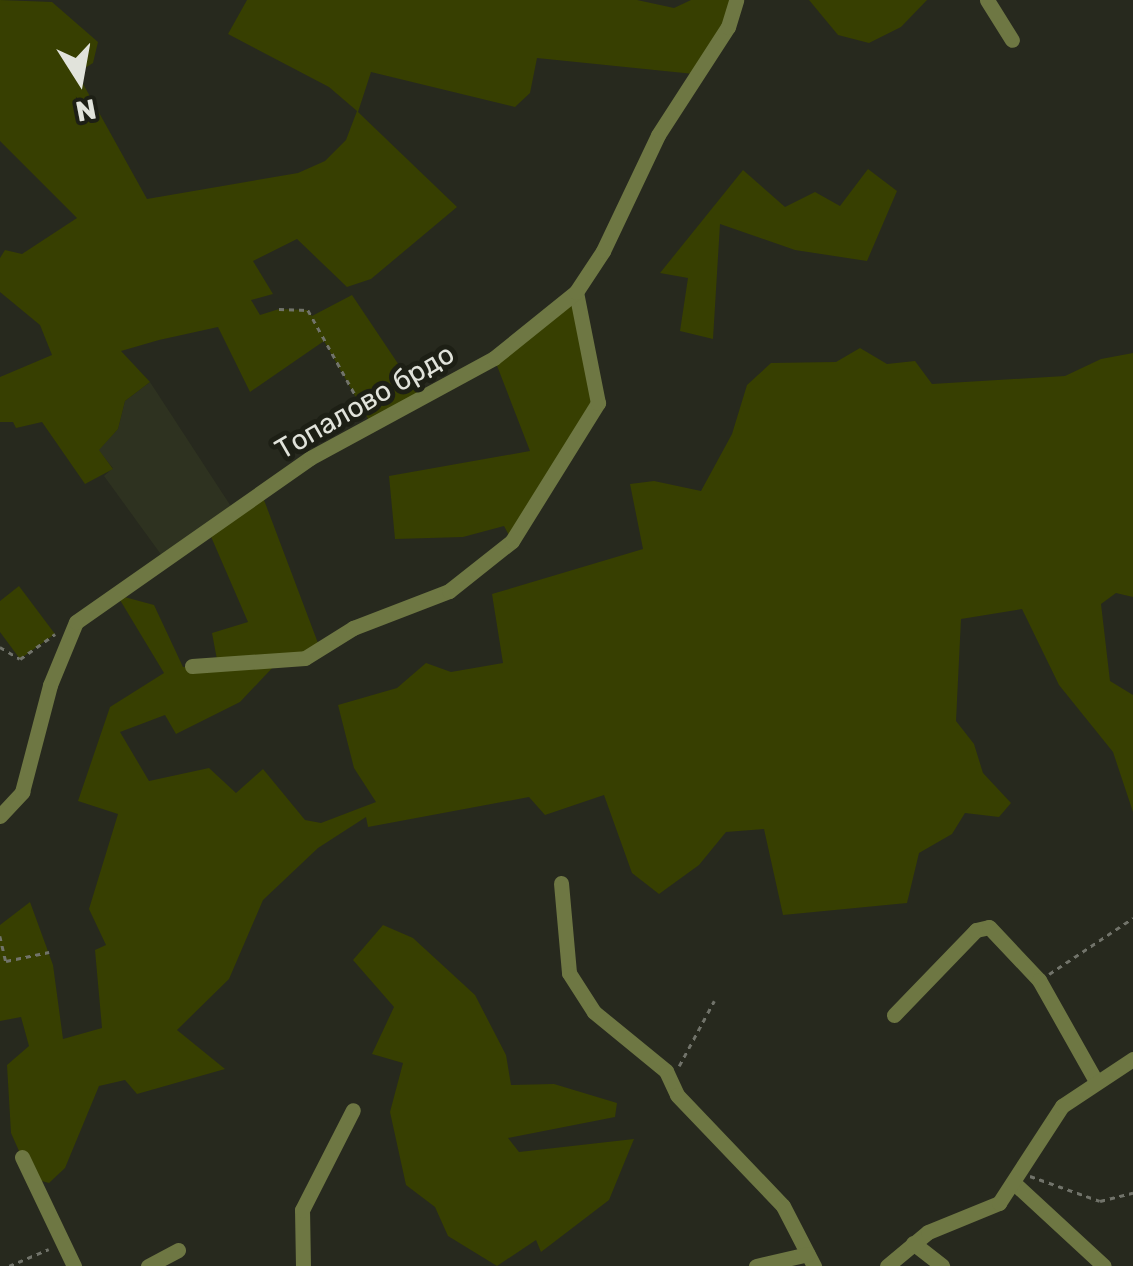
<!DOCTYPE html>
<meta charset="utf-8">
<style>
body{margin:0}
#map{position:relative;width:1133px;height:1266px;overflow:hidden;background:#27291e;font-family:Rubik,sans-serif}
div>[style]{position:absolute}
.built>*{inset:0;background:#2e3220}
.green>*{inset:0;background:#373f01}
.path>*{height:2.5px;margin-top:-1.25px;transform-origin:0;background:repeating-linear-gradient(90deg,#71736a 0 5px,transparent 0 10px)}
.minor>*{height:15px;margin:-7.5px;padding:0 7.5px;transform-origin:7.5px;border-radius:7.5px;background:#6e7743}
span{translate:-50% -50%;white-space:nowrap;text-align:center;line-height:1.15;-webkit-text-stroke:10px #1d1f15;paint-order:stroke}
.street-label{font-size:28px;color:#e1e3db}
.north{position:absolute;left:30px;top:30px;width:100px;height:100px;-webkit-text-stroke:8px #1d1f15;paint-order:stroke;rotate:169deg;font-size:28px;font-weight:700;line-height:40px;text-align:center;color:#e1e3db}
.north::after{content:'';display:block;margin:auto;width:35px;height:45px;background:#e1e3db;clip-path:polygon(50% 0,100% 100%,50% 72%,0 100%)}
</style>
<div id="map">
<div class="built">
<i style="clip-path:polygon(150px 382px,234px 511px,165px 560px,104px 476px,113px 468px,98px 450px,118px 429px,125px 401px)"></i>
</div>
<div class="green">
<i style="clip-path:polygon(0 0,52px 2px,98px 42px,93px 63px,77px 73px,147px 199px,298px 173px,325px 161px,346px 140px,357px 111px,329px 87px,228px 34px,247px 0,637px 0,674px 8px,691px 0,736px 0,694px 74px,537px 58px,530px 93px,515px 107px,371px 72px,358px 112px,457px 207px,371px 279px,347px 287px,297px 239px,253px 261px,273px 294px,251px 300px,260px 315px,279px 309px,308px 310px,312px 316px,352px 295px,421px 398px,371px 424px,324px 341px,250px 392px,218px 327px,159px 340px,121px 351px,150px 382px,125px 401px,118px 429px,99px 450px,113px 469px,85px 484px,42px 422px,16px 428px,13px 422px,0 422px,0 377px,52px 355px,40px 325px,0 292px,0 258px,5px 250px,22px 254px,77px 218px,0 141px)"></i>
<i style="clip-path:polygon(809px 0,927px 0,901px 27px,869px 43px,838px 35px)"></i>
<i style="clip-path:polygon(868px 169px,897px 191px,867px 261px,795px 250px,720px 224px,713px 339px,680px 331px,688px 278px,660px 273px,743px 170px,785px 207px,815px 192px,840px 206px)"></i>
<i style="clip-path:polygon(576px 292px,598px 403px,512px 541px,504px 526px,463px 537px,395px 539px,389px 476px,530px 451px,494px 358px)"></i>
<i style="clip-path:polygon(860px 348px,887px 364px,915px 361px,932px 384px,1065px 376px,1101px 359px,1133px 353px,1133px 597px,1116px 593px,1101px 604px,1110px 681px,1133px 695px,1133px 812px,1113px 752px,1059px 685px,1022px 609px,961px 619px,956px 721px,974px 744px,983px 773px,1011px 803px,999px 817px,965px 813px,952px 834px,919px 853px,907px 903px,783px 915px,764px 829px,726px 832px,699px 865px,659px 894px,632px 873px,604px 795px,545px 815px,529px 797px,368px 827px,366px 817px,318px 848px,263px 900px,229px 979px,177px 1030px,225px 1069px,137px 1094px,125px 1080px,99px 1086px,65px 1168px,49px 1183px,31px 1178px,11px 1133px,7px 1065px,29px 1046px,21px 1017px,0 1021px,0 925px,30px 902px,53px 965px,63px 1039px,102px 1028px,95px 950px,106px 945px,89px 909px,118px 814px,78px 801px,110px 707px,164px 673px,117px 595px,154px 605px,183px 667px,218px 665px,212px 633px,248px 622px,209px 532px,261px 492px,321px 651px,276px 664px,240px 702px,176px 734px,165px 715px,120px 732px,149px 781px,209px 768px,236px 793px,263px 769px,305px 820px,321px 823px,376px 802px,354px 768px,338px 705px,397px 688px,426px 663px,451px 672px,503px 663px,492px 594px,643px 549px,630px 484px,654px 481px,701px 491px,732px 434px,747px 385px,771px 363px,836px 362px)"></i>
<i style="clip-path:polygon(19px 586px,55px 634px,20px 659px,0 632px,0 601px)"></i>
<i style="clip-path:polygon(383px 925px,413px 938px,475px 995px,506px 1055px,511px 1085px,554px 1084px,617px 1103px,615px 1117px,508px 1138px,519px 1152px,634px 1139px,609px 1200px,541px 1252px,536px 1240px,497px 1266px,448px 1236px,435px 1207px,406px 1185px,390px 1112px,403px 1063px,372px 1054px,394px 1007px,353px 960px)"></i>
</div>
<div class="path">
<i style="left:279px;top:309px;width:29px;rotate:2deg"></i>
<i style="left:308px;top:310px;width:119px;rotate:60.9deg"></i>
<i style="left:0;top:647px;width:23px;rotate:31deg"></i>
<i style="left:20px;top:659px;width:43px;rotate:-35.5deg"></i>
<i style="left:0;top:936px;width:26px;rotate:77deg"></i>
<i style="left:6px;top:961px;width:44px;rotate:-11.8deg"></i>
<i style="left:1049px;top:974px;width:101px;rotate:-33.7deg"></i>
<i style="left:679px;top:1066px;width:74px;rotate:-61.7deg"></i>
<i style="left:1030px;top:1176px;width:74px;rotate:19.7deg"></i>
<i style="left:1100px;top:1201px;width:34px;rotate:-14deg"></i>
<i style="left:9px;top:1266px;width:43px;rotate:-23deg"></i>
</div>
<div class="minor">
<i style="left:987px;top:0;width:47px;rotate:58deg"></i>
<i style="left:192px;top:666px;width:113px;rotate:-4deg"></i>
<i style="left:305px;top:658px;width:57px;rotate:-32deg"></i>
<i style="left:353px;top:628px;width:103px;rotate:-21.1deg"></i>
<i style="left:449px;top:591px;width:80px;rotate:-38.4deg"></i>
<i style="left:512px;top:541px;width:163px;rotate:-58.1deg"></i>
<i style="left:598px;top:403px;width:113px;rotate:-101.2deg"></i>
<i style="left:0;top:816px;width:33px;rotate:-47deg"></i>
<i style="left:22px;top:792px;width:111px;rotate:-75.3deg"></i>
<i style="left:50px;top:685px;width:68px;rotate:-67.6deg"></i>
<i style="left:76px;top:622px;width:286px;rotate:-35deg"></i>
<i style="left:310px;top:458px;width:209px;rotate:-28.5deg"></i>
<i style="left:494px;top:358px;width:105px;rotate:-38.8deg"></i>
<i style="left:576px;top:292px;width:49px;rotate:-56.6deg"></i>
<i style="left:603px;top:251px;width:128px;rotate:-64.6deg"></i>
<i style="left:658px;top:135px;width:129px;rotate:-57.1deg"></i>
<i style="left:728px;top:27px;width:28px;rotate:-73deg"></i>
<i style="left:561px;top:883px;width:90px;rotate:84.9deg"></i>
<i style="left:569px;top:973px;width:46px;rotate:57.3deg"></i>
<i style="left:594px;top:1012px;width:93px;rotate:39.3deg"></i>
<i style="left:666px;top:1071px;width:26px;rotate:65deg"></i>
<i style="left:677px;top:1095px;width:153px;rotate:46.3deg"></i>
<i style="left:783px;top:1206px;width:68px;rotate:62.7deg"></i>
<i style="left:894px;top:1015px;width:118px;rotate:-46deg"></i>
<i style="left:976px;top:930px;width:13px;rotate:-13deg"></i>
<i style="left:989px;top:927px;width:73px;rotate:46.7deg"></i>
<i style="left:1039px;top:980px;width:116px;rotate:60.6deg"></i>
<i style="left:22px;top:1157px;width:121px;rotate:64.5deg"></i>
<i style="left:1014px;top:1183px;width:122px;rotate:42.7deg"></i>
<i style="left:913px;top:1243px;width:37px;rotate:38deg"></i>
<i style="left:148px;top:1266px;width:34px;rotate:-28deg"></i>
<i style="left:303px;top:1266px;width:56px;rotate:-91deg"></i>
<i style="left:302px;top:1210px;width:112px;rotate:-63deg"></i>
<i style="left:756px;top:1266px;width:53px;rotate:-13deg"></i>
<i style="left:887px;top:1266px;width:53px;rotate:-39.7deg"></i>
<i style="left:928px;top:1232px;width:77px;rotate:-22.2deg"></i>
<i style="left:999px;top:1203px;width:116px;rotate:-57deg"></i>
<i style="left:1062px;top:1106px;width:85px;rotate:-33.5deg"></i>
</div>
<div class="street-label">
<span style="left:365px;top:402px;rotate:-30deg">Топалово брдо</span>
</div>
<div class="north">N</div>
</div>
